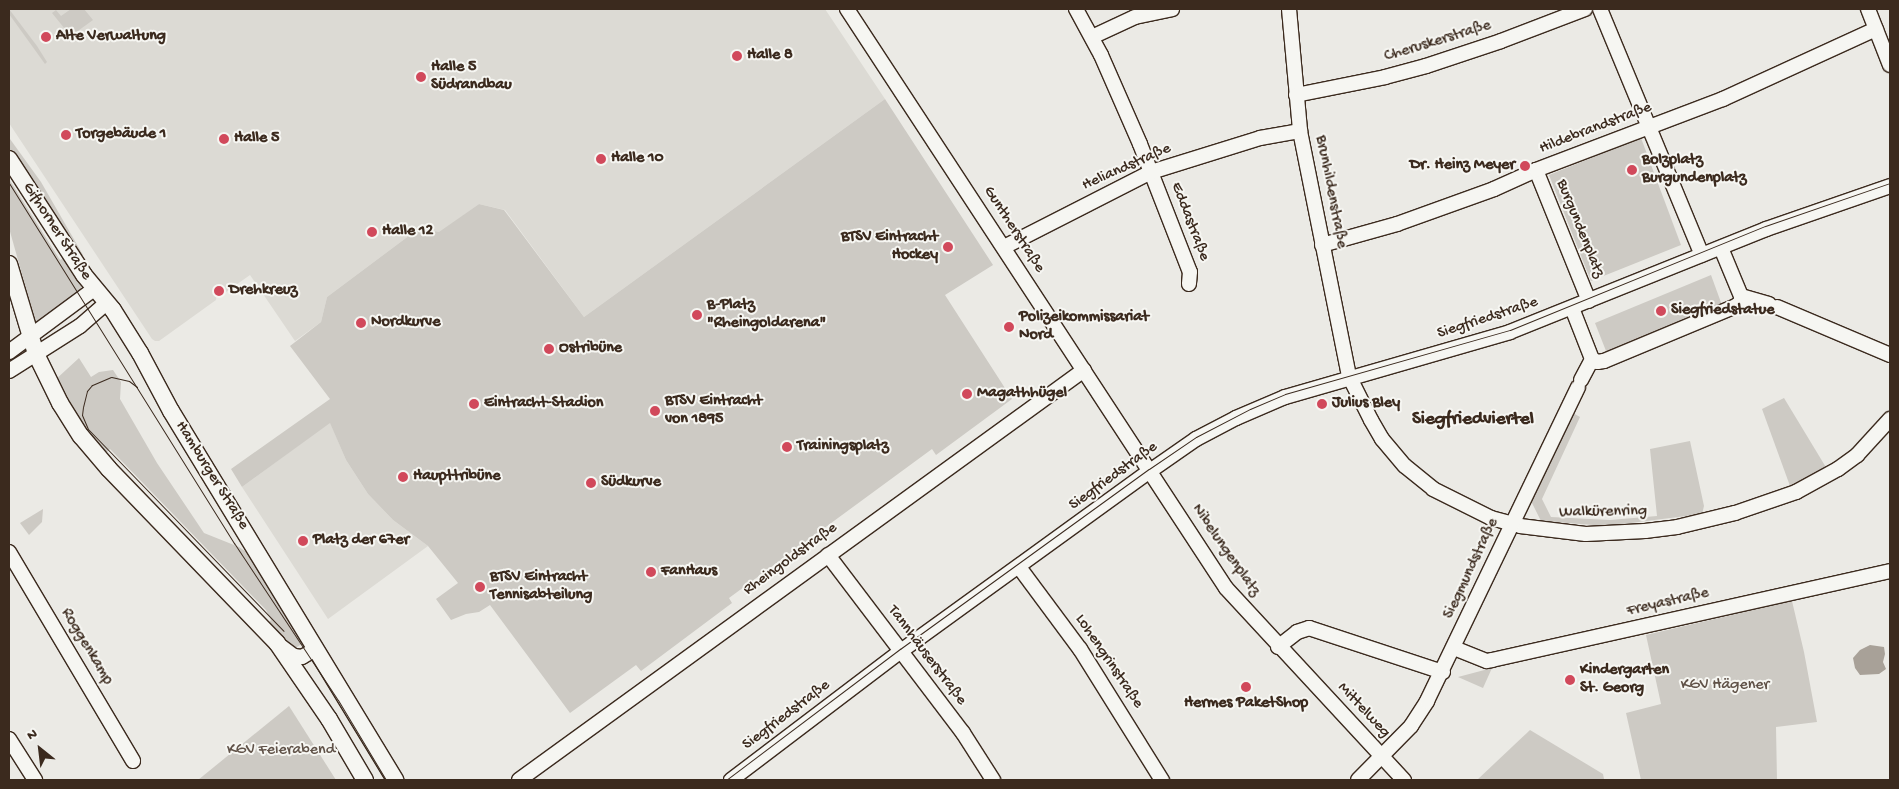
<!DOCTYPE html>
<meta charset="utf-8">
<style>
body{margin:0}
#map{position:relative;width:1899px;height:789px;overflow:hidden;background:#ebeae5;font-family:"Gochi Hand",sans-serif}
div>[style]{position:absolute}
.built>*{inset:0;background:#dcdad4}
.green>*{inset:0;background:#cdcac4}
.water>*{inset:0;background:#a8a198}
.roads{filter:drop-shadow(1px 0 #3b2a1e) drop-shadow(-1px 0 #3b2a1e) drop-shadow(0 1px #3b2a1e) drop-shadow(0 -1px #3b2a1e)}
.minor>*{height:14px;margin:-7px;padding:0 7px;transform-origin:7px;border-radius:7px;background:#f6f6f2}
.major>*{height:16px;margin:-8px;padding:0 8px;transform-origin:8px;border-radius:8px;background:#f6f6f2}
.tram>*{height:1px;margin:-0.5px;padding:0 0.5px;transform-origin:0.5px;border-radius:0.5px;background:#3b2a1e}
.dots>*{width:14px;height:14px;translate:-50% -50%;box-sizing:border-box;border:2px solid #f6f6f2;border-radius:50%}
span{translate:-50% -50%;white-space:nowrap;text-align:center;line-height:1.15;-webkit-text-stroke:4px #f6f6f2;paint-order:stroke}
.poi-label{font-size:16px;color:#3b2a1e;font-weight:700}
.left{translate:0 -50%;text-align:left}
.right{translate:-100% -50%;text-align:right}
.street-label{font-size:16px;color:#3b2a1e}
.park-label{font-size:16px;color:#605248}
.quarter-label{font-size:19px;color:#3b2a1e;font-weight:700}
.frame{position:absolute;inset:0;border:10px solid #3b2a1e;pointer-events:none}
.north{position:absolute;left:15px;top:724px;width:50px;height:50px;-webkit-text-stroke:4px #f6f6f2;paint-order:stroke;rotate:331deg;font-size:14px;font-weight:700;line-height:20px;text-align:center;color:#3b2a1e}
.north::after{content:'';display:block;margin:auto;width:18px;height:22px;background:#3b2a1e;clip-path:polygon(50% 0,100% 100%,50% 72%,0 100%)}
</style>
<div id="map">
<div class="built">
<i style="clip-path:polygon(9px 9px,825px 9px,885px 99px,584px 317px,505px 210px,479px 204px,439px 233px,418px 229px,327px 297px,321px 322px,295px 341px,250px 275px,226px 292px,223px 289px,217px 294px,216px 300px,159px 341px,155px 341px,152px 339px,9px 123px)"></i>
<i style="clip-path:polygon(330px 422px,346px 460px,368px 494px,393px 520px,428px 546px,328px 619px,242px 487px)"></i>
</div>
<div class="green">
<i style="clip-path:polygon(9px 9px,37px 46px,47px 62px,45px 64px,9px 14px)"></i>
<i style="clip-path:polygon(71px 9px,84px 9px,93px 20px,75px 33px,69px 34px,52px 13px,56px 10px,61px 16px)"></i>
<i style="clip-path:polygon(885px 99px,993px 265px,945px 295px,1012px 399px,936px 455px,932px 449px,729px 598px,732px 603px,641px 671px,636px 665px,570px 713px,490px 605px,479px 612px,466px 614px,451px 620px,436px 599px,458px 583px,428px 546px,393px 520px,368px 494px,346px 460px,330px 423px,242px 487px,231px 469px,330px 399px,290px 346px,321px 322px,327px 297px,418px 229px,439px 232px,479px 204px,504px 210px,584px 317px)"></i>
<i style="clip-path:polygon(1641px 138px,1681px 245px,1591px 281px,1549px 175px)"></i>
<i style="clip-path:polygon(10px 139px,41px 182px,83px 255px,79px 257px,9px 149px)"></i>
<i style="clip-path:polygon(9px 179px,60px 260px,65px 257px,82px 284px,80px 291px,36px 324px,9px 228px)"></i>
<i style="clip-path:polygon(1711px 275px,1723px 308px,1608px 356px,1595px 323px)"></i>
<i style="clip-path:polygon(79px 358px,91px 377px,99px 372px,113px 370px,121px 382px,120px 399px,157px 463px,204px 533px,239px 547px,254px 557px,305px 642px,292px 650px,269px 622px,271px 620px,266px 610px,110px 449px,104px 455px,97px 447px,54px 381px)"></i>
<i style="clip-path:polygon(1784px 398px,1827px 469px,1790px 486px,1762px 409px)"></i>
<i style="clip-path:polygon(1573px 413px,1580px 417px,1542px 499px,1551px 517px,1610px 520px,1657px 516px,1650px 449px,1690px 441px,1704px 506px,1702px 514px,1607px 526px,1541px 521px,1531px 501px)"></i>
<i style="clip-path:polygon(43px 509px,42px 522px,29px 535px,20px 523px)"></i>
<i style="clip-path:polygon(1792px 601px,1804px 652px,1817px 722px,1776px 727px,1777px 780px,1641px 780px,1626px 713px,1661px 704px,1646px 635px)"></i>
<i style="clip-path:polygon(1492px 668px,1483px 688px,1458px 677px)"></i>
<i style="clip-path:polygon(289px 706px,336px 780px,198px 780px)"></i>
<i style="clip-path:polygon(1530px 730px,1603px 774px,1604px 779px,1477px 780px)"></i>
</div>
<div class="water">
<i style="clip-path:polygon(1870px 645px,1884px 647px,1885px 654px,1883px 662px,1886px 669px,1879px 674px,1860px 675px,1855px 668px,1853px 658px,1860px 650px)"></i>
</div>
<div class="roads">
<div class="minor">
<i style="left:847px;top:9px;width:692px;rotate:56.79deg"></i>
<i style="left:1226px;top:588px;width:262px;rotate:47.2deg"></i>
<i style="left:1076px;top:9px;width:52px;rotate:61.5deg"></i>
<i style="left:1101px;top:55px;width:97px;rotate:66.3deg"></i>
<i style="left:1140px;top:144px;width:137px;rotate:68.7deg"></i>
<i style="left:1190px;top:272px;width:12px;rotate:95deg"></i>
<i style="left:1289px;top:9px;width:122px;rotate:84.8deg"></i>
<i style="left:1300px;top:131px;width:250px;rotate:78.7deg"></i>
<i style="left:1349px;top:376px;width:49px;rotate:63.4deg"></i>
<i style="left:1371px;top:420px;width:22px;rotate:60deg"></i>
<i style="left:1382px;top:439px;width:35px;rotate:50deg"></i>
<i style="left:1405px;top:466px;width:36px;rotate:39deg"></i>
<i style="left:1433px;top:489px;width:65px;rotate:26.6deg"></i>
<i style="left:1491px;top:518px;width:30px;rotate:15deg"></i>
<i style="left:1520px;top:526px;width:66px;rotate:6.9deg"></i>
<i style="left:1586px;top:534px;width:59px;rotate:-2.9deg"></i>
<i style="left:1645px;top:531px;width:32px;rotate:-7deg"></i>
<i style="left:1677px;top:527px;width:60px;rotate:-13.6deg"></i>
<i style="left:1735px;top:513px;width:65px;rotate:-19deg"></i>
<i style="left:1796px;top:492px;width:48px;rotate:-28.7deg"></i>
<i style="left:1838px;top:469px;width:24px;rotate:-36deg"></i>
<i style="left:1857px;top:455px;width:49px;rotate:-47.5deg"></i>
<i style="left:1600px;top:9px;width:266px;rotate:67.5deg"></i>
<i style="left:1868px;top:9px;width:60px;rotate:68.6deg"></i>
<i style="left:1092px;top:37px;width:47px;rotate:-24.9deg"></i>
<i style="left:1135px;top:17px;width:38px;rotate:-12deg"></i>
<i style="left:1296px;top:95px;width:91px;rotate:-11.4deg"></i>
<i style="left:1385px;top:77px;width:42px;rotate:-15deg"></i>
<i style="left:1426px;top:66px;width:79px;rotate:-18.4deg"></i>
<i style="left:1501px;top:41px;width:90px;rotate:-20.9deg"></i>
<i style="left:1536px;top:170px;width:141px;rotate:68deg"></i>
<i style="left:1322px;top:245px;width:78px;rotate:-15.6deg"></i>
<i style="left:1397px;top:224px;width:103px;rotate:-19.8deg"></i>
<i style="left:1494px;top:189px;width:46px;rotate:-24.3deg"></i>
<i style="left:1536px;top:170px;width:200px;rotate:-20.8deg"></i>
<i style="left:1723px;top:99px;width:168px;rotate:-24.6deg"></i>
<i style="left:1004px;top:247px;width:165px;rotate:-27deg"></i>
<i style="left:1151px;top:172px;width:114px;rotate:-17.3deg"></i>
<i style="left:1260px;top:138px;width:41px;rotate:-9.9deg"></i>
<i style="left:1741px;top:296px;width:29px;rotate:16deg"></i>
<i style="left:1777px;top:307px;width:123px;rotate:23deg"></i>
<i style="left:1572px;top:308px;width:55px;rotate:68.6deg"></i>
<i style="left:1592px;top:359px;width:6px;rotate:31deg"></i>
<i style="left:1597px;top:362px;width:7px;rotate:-8deg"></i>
<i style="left:1604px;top:361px;width:143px;rotate:-22.6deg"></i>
<i style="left:1736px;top:306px;width:6px;rotate:-39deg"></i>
<i style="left:1741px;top:302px;width:6px;rotate:-90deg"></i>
<i style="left:1741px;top:296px;width:52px;rotate:-112.6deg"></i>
<i style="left:9px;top:352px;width:106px;rotate:-36.5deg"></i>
<i style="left:9px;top:371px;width:84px;rotate:-32.4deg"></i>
<i style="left:80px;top:326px;width:35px;rotate:-41deg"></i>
<i style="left:1581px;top:380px;width:24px;rotate:-62deg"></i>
<i style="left:9px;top:552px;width:243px;rotate:59.3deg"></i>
<i style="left:828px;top:555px;width:223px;rotate:52.8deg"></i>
<i style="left:963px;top:733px;width:56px;rotate:57.4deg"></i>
<i style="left:1019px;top:567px;width:102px;rotate:53.4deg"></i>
<i style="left:1080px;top:649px;width:155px;rotate:58deg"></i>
<i style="left:282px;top:647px;width:15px;rotate:37deg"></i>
<i style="left:294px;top:656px;width:8px;rotate:7deg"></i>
<i style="left:302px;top:657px;width:16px;rotate:-30deg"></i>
<i style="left:1278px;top:647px;width:24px;rotate:-38deg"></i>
<i style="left:1297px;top:632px;width:13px;rotate:-18deg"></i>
<i style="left:1309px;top:628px;width:141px;rotate:18.2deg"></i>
<i style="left:1454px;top:648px;width:35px;rotate:22deg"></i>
<i style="left:1487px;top:661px;width:5px;rotate:-11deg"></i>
<i style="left:1492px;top:660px;width:408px;rotate:-12.6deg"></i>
<i style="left:9px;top:739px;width:49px;rotate:57.6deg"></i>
<i style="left:519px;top:780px;width:698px;rotate:-35.97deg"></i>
<i style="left:731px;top:780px;width:213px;rotate:-37.2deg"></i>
<i style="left:901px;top:651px;width:307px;rotate:-35.9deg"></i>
<i style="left:1150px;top:471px;width:56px;rotate:-34.8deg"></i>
<i style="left:1196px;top:439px;width:45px;rotate:-27.7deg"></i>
<i style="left:1236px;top:418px;width:53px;rotate:-23.2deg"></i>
<i style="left:1285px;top:397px;width:234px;rotate:-16.1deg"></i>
<i style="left:1510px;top:332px;width:276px;rotate:-21.9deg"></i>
<i style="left:1766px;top:229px;width:131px;rotate:-19.1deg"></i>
<i style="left:1358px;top:780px;width:76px;rotate:-45.5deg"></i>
<i style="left:1411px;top:726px;width:30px;rotate:-57deg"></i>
<i style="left:1427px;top:701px;width:348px;rotate:-64.3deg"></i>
</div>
<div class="major">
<i style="left:9px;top:159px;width:138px;rotate:57.1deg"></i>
<i style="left:84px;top:275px;width:45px;rotate:50.4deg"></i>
<i style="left:113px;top:310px;width:51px;rotate:57.9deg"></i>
<i style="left:140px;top:353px;width:66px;rotate:61.9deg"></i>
<i style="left:171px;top:411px;width:432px;rotate:58.7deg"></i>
<i style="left:9px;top:264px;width:94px;rotate:73.3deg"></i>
<i style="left:36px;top:354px;width:55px;rotate:63.9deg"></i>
<i style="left:60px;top:403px;width:39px;rotate:58deg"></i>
<i style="left:81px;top:436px;width:43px;rotate:49.7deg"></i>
<i style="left:109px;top:469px;width:242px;rotate:46deg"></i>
<i style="left:277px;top:643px;width:92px;rotate:55.6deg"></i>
<i style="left:329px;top:719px;width:71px;rotate:59.5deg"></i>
</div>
</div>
<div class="tram">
<i style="left:9px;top:183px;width:425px;rotate:58deg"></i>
<i style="left:234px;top:543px;width:188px;rotate:56.5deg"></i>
<i style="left:338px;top:700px;width:93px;rotate:59deg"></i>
<i style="left:137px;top:387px;width:10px;rotate:-143deg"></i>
<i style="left:129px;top:381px;width:18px;rotate:-167deg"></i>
<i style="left:111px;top:377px;width:21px;rotate:157deg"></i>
<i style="left:92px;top:385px;width:8px;rotate:130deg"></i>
<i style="left:87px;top:391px;width:16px;rotate:104deg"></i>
<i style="left:83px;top:407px;width:8px;rotate:97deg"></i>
<i style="left:82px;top:415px;width:15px;rotate:67deg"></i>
<i style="left:88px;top:429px;width:281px;rotate:45.9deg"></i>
<i style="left:726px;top:780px;width:218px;rotate:-37deg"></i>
<i style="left:900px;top:649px;width:307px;rotate:-35.9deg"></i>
<i style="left:1149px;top:469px;width:57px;rotate:-34.2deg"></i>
<i style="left:1196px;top:437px;width:61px;rotate:-27.4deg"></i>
<i style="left:1250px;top:409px;width:38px;rotate:-23deg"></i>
<i style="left:1285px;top:394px;width:234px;rotate:-15.9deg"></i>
<i style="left:1510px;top:330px;width:275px;rotate:-22.2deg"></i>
<i style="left:1765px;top:226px;width:132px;rotate:-19deg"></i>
</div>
<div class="dots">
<i style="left:46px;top:37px;background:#d1495b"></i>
<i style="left:737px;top:56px;background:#d1495b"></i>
<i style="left:421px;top:77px;background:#d1495b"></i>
<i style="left:66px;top:135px;background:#d1495b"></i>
<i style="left:224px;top:139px;background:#d1495b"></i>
<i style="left:601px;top:159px;background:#d1495b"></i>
<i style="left:1525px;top:166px;background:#d1495b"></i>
<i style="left:1632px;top:170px;background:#d1495b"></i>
<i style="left:372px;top:232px;background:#d1495b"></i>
<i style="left:948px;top:247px;background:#d1495b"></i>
<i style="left:219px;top:291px;background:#d1495b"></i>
<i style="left:1661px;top:311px;background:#d1495b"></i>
<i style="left:697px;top:315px;background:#d1495b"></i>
<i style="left:361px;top:323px;background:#d1495b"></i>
<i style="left:1009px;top:327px;background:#d1495b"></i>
<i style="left:549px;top:349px;background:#d1495b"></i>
<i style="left:967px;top:394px;background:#d1495b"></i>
<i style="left:474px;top:404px;background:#d1495b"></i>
<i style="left:1322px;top:404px;background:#d1495b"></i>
<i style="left:655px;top:411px;background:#d1495b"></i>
<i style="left:787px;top:447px;background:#d1495b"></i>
<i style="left:403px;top:477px;background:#d1495b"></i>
<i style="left:591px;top:483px;background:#d1495b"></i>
<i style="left:303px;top:541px;background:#d1495b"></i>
<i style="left:651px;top:572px;background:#d1495b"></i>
<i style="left:480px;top:587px;background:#d1495b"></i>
<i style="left:1570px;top:680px;background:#d1495b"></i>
<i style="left:1246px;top:687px;background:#d1495b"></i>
</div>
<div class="poi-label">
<span class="left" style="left:56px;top:37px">Alte Verwaltung</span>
<span class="left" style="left:747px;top:56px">Halle 8</span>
<span class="left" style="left:431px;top:77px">Halle 5<br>Südrandbau</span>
<span class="left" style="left:76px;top:135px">Torgebäude 1</span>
<span class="left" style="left:234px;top:139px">Halle 5</span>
<span class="left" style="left:611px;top:159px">Halle 10</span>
<span class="left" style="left:1642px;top:170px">Bolzplatz<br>Burgundenplatz</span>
<span class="right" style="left:1515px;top:166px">Dr. Heinz Meyer</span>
<span class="left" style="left:382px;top:232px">Halle 12</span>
<span class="right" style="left:938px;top:247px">BTSV Eintracht<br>Hockey</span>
<span class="left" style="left:229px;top:291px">Drehkreuz</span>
<span class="left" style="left:707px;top:315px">B-Platz<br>"Rheingoldarena"</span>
<span class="left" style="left:1671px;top:311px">Siegfriedstatue</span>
<span class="left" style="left:1019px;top:327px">Polizeikommissariat<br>Nord</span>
<span class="left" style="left:371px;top:323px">Nordkurve</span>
<span class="left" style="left:559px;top:349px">Ostribüne</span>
<span class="left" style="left:977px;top:394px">Magathhügel</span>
<span class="left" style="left:665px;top:411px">BTSV Eintracht<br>von 1895</span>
<span class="left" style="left:484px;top:404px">Eintracht-Stadion</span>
<span class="left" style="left:1332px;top:404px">Julius Bley</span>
<span class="left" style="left:797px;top:447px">Trainingsplatz</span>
<span class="left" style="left:413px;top:477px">Haupttribüne</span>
<span class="left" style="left:601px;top:483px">Südkurve</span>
<span class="left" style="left:313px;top:541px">Platz der 67er</span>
<span class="left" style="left:661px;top:572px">FanHaus</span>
<span class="left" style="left:490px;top:587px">BTSV Eintracht<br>Tennisabteilung</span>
<span class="left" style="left:1580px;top:680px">Kindergarten<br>St. Georg</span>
<span style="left:1246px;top:704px">Hermes PaketShop</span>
</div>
<div class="street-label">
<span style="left:1438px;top:42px;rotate:-17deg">Cheruskerstraße</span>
<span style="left:1596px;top:129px;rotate:-21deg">Hildebrandstraße</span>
<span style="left:1127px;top:168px;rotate:-24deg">Heliandstraße</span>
<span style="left:1330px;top:192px;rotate:79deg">Brunhildenstraße</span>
<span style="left:1189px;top:222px;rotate:69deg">Eddastraße</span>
<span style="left:1579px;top:229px;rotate:68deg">Burgundenplatz</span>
<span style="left:1013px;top:230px;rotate:57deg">Guntherstraße</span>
<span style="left:56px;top:232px;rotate:57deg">Gifhorner Straße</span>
<span style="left:1488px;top:319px;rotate:-18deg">Siegfriedstraße</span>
<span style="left:211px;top:476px;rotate:58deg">Hamburger Straße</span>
<span style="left:1114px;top:477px;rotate:-36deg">Siegfriedstraße</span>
<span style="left:1603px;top:513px;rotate:-1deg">Walkürenring</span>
<span style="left:1225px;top:551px;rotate:55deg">Nibelungenplatz</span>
<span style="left:791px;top:560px;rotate:-36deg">Rheingoldstraße</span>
<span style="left:1472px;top:569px;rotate:-65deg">Siegmundstraße</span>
<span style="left:1668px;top:603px;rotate:-13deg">Freyastraße</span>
<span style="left:86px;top:647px;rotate:59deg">Roggenkamp</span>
<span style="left:926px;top:656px;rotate:53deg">Tannhäuserstraße</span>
<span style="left:1108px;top:662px;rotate:56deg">Lohengrinstraße</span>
<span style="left:1363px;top:711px;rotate:47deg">Mittelweg</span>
<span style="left:787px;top:716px;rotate:-37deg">Siegfriedstraße</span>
</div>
<div class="park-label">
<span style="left:1725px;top:686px">KGV Hägener</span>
<span style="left:281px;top:751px">KGV Feierabend</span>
</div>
<div class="quarter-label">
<span style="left:1473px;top:420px">Siegfriedviertel</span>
</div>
<div class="frame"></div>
<div class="north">N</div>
</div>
